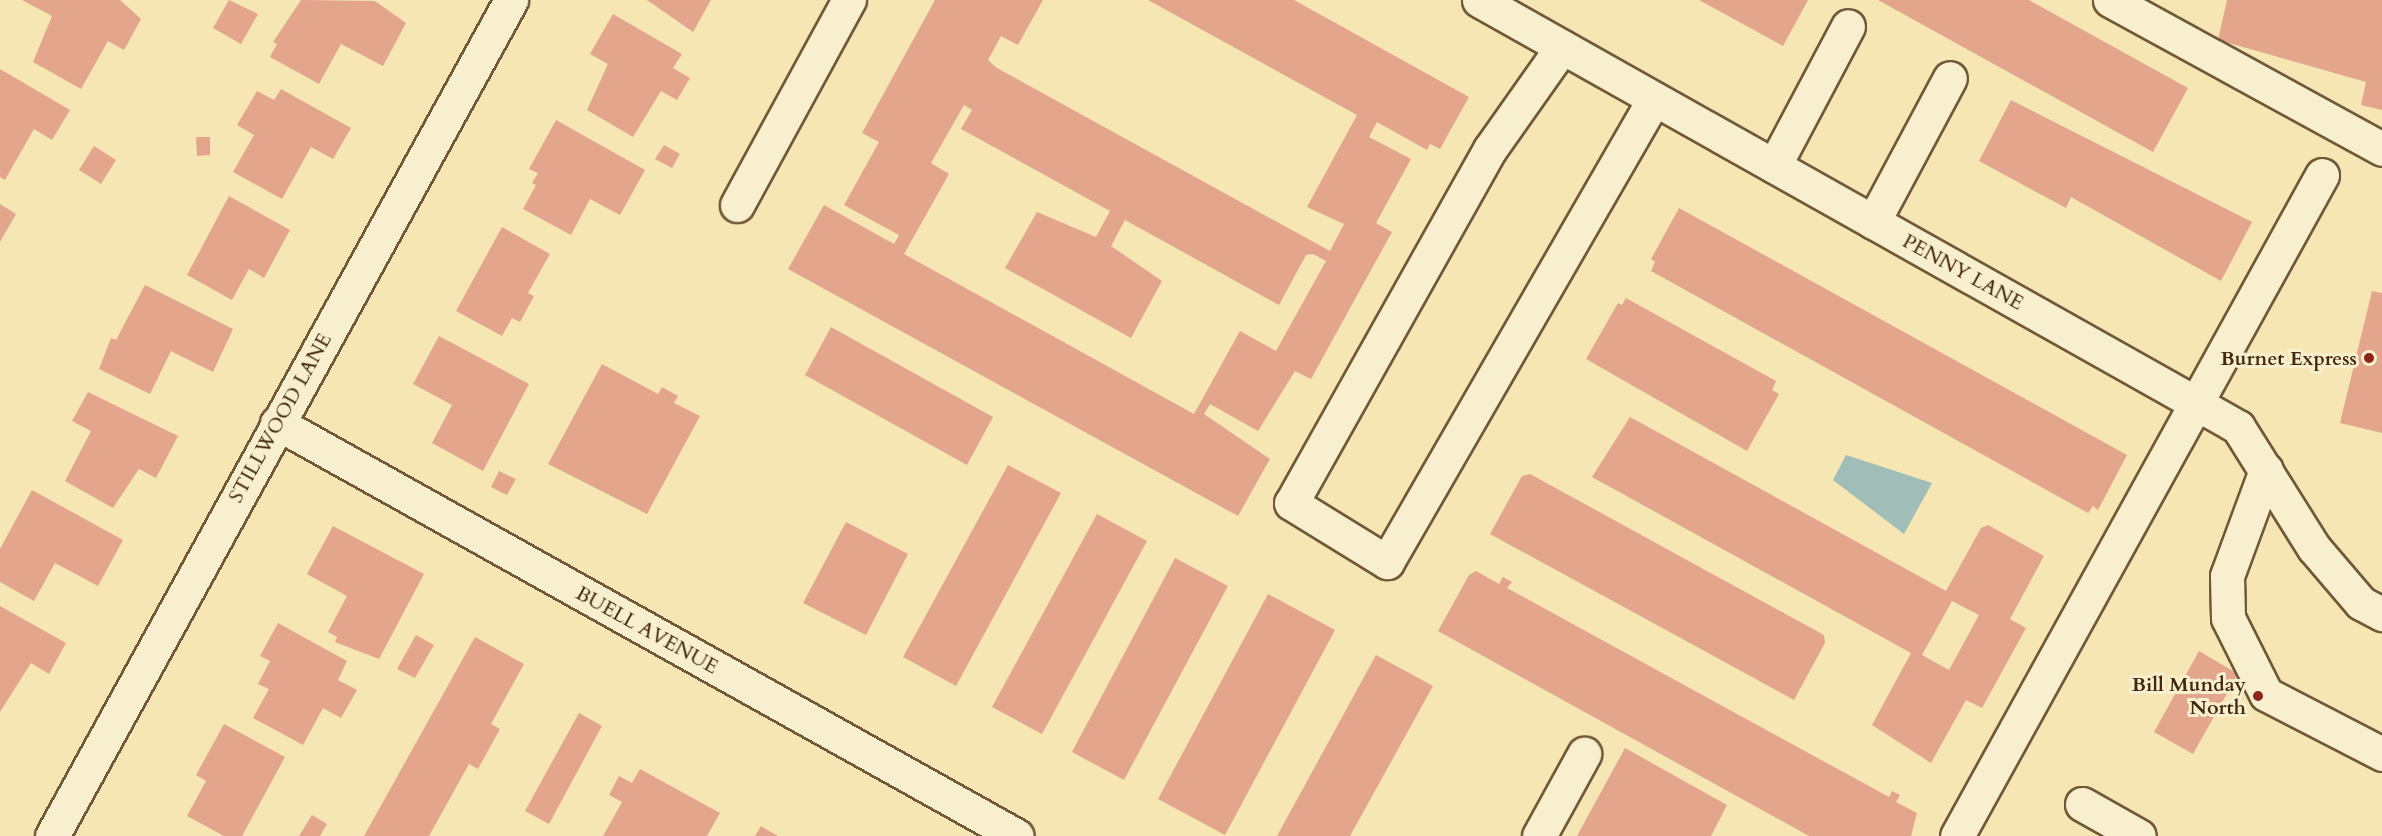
<!DOCTYPE html>
<style>
body{margin:0}
#map{position:relative;width:2382px;height:836px;overflow:hidden;background:#f5e6b4;font-family:Cardo,serif}
div>[style]{position:absolute}
.water>*{inset:0;background:#a0bdb7}
.building>*{inset:0;background:#e3a68d}
.roads{filter:drop-shadow(2px 0 #705838) drop-shadow(-2px 0 #705838) drop-shadow(0 2px #705838) drop-shadow(0 -2px #705838)}
.minor>*{height:33px;margin:-16.5px;padding:0 16.5px;transform-origin:16.5px;border-radius:16.5px;background:#f8efce}
.dots>*{width:16px;height:16px;translate:-50% -50%;box-sizing:border-box;border:3px solid #f8efce;border-radius:50%}
span{translate:-50% -50%;white-space:nowrap;text-align:center;line-height:1.15;-webkit-text-stroke:6px #f8efce;paint-order:stroke}
.street-label{font-size:20px;color:#43280e}
.poi-label{font-size:20px;color:#43280e;font-weight:700}
.right{translate:-100% -50%;text-align:right}
</style>
<div id="map">
<div class="water">
<i style="clip-path:polygon(1846px 455px,1932px 483px,1904px 534px,1833px 480px)"></i>
</div>
<div class="building">
<i style="clip-path:polygon(22px 0,120px 0,141px 19px,124px 50px,108px 41px,81px 89px,33px 62px,52px 16px)"></i>
<i style="clip-path:polygon(229px 0,258px 14px,241px 44px,213px 28px)"></i>
<i style="clip-path:polygon(301px 0,375px 1px,406px 23px,383px 66px,341px 44px,319px 84px,270px 57px,277px 44px,273px 42px)"></i>
<i style="clip-path:polygon(647px 0,711px 0,693px 32px)"></i>
<i style="clip-path:polygon(evenodd,935px 0,1043px 0,1018px 45px,1001px 36px,988px 60px,997px 68px,1330px 251px,1344px 224px,1307px 207px,1357px 115px,1148px 0,1294px 0,1469px 97px,1440px 149px,1430px 144px,1427px 150px,1377px 122px,1369px 137px,1411px 159px,1376px 223px,1392px 232px,1311px 379px,1295px 371px,1258px 431px,1210px 404px,1204px 414px,1270px 459px,1238px 516px,788px 269px,824px 205px,894px 244px,899px 235px,844px 205px,879px 142px,862px 133px,935px 0,964px 105px,972px 110px,961px 129px,1110px 211px,1096px 237px,1037px 212px,1005px 268px,1131px 338px,1162px 281px,1111px 246px,1125px 220px,1279px 305px,1306px 255px,1313px 254px,1326px 261px,1276px 351px,1240px 331px,1194px 414px,904px 254px,949px 174px,931px 163px,964px 105px)"></i>
<i style="clip-path:polygon(1699px 0,1808px 0,1783px 46px)"></i>
<i style="clip-path:polygon(1878px 0,2029px 0,2188px 88px,2153px 152px)"></i>
<i style="clip-path:polygon(2227px 0,2382px 0,2382px 110px,2361px 105px,2366px 82px,2218px 40px)"></i>
<i style="clip-path:polygon(613px 14px,682px 54px,673px 68px,690px 78px,677px 100px,661px 91px,633px 137px,587px 110px,608px 64px,590px 54px)"></i>
<i style="clip-path:polygon(0 69px,70px 110px,52px 140px,34px 129px,5px 180px,0 177px)"></i>
<i style="clip-path:polygon(281px 89px,351px 128px,333px 159px,311px 147px,282px 199px,233px 172px,254px 135px,237px 125px,257px 91px,274px 100px)"></i>
<i style="clip-path:polygon(2011px 100px,2252px 222px,2221px 281px,2071px 197px,2066px 208px,1979px 161px)"></i>
<i style="clip-path:polygon(556px 120px,645px 170px,620px 215px,590px 199px,571px 235px,523px 209px,536px 185px,532px 183px,538px 173px,529px 169px)"></i>
<i style="clip-path:polygon(196px 137px,210px 137px,210px 155px,197px 156px)"></i>
<i style="clip-path:polygon(664px 145px,680px 154px,672px 168px,655px 159px)"></i>
<i style="clip-path:polygon(94px 146px,116px 160px,101px 184px,79px 170px)"></i>
<i style="clip-path:polygon(229px 196px,290px 230px,264px 278px,249px 269px,232px 300px,187px 275px)"></i>
<i style="clip-path:polygon(0 204px,16px 214px,0 242px)"></i>
<i style="clip-path:polygon(1679px 208px,2127px 455px,2098px 510px,2093px 506px,2088px 513px,1651px 271px,1655px 262px,1651px 259px)"></i>
<i style="clip-path:polygon(502px 227px,550px 254px,528px 293px,534px 296px,520px 322px,512px 318px,502px 336px,456px 311px)"></i>
<i style="clip-path:polygon(145px 285px,233px 329px,213px 372px,171px 351px,150px 394px,99px 369px,111px 338px,116px 340px)"></i>
<i style="clip-path:polygon(2372px 291px,2382px 293px,2382px 433px,2340px 423px)"></i>
<i style="clip-path:polygon(1626px 298px,1776px 381px,1772px 390px,1779px 394px,1747px 451px,1586px 359px,1618px 303px,1622px 305px)"></i>
<i style="clip-path:polygon(831px 327px,993px 417px,967px 465px,805px 375px)"></i>
<i style="clip-path:polygon(439px 336px,529px 384px,483px 471px,432px 443px,452px 405px,413px 384px)"></i>
<i style="clip-path:polygon(602px 364px,658px 394px,662px 387px,678px 396px,674px 403px,700px 416px,647px 514px,548px 464px)"></i>
<i style="clip-path:polygon(88px 392px,178px 436px,156px 478px,139px 469px,113px 508px,65px 481px,91px 431px,72px 421px)"></i>
<i style="clip-path:polygon(evenodd,1630px 417px,1946px 591px,1981px 528px,1988px 525px,2044px 556px,2010px 619px,2026px 628px,1982px 708px,1966px 700px,1931px 763px,1872px 725px,1911px 653px,1592px 477px,1630px 417px,1952px 601px,1979px 615px,1949px 670px,1922px 655px,1952px 601px)"></i>
<i style="clip-path:polygon(1008px 465px,1061px 493px,956px 686px,903px 657px)"></i>
<i style="clip-path:polygon(499px 471px,516px 479px,507px 495px,491px 487px)"></i>
<i style="clip-path:polygon(1530px 474px,1824px 635px,1825px 643px,1794px 700px,1490px 534px,1522px 476px)"></i>
<i style="clip-path:polygon(32px 490px,123px 540px,98px 586px,55px 563px,34px 601px,0 582px,0 549px)"></i>
<i style="clip-path:polygon(1097px 514px,1147px 541px,1042px 734px,992px 707px)"></i>
<i style="clip-path:polygon(846px 522px,908px 554px,866px 635px,803px 603px)"></i>
<i style="clip-path:polygon(333px 526px,424px 574px,379px 659px,335px 642px,337px 637px,328px 632px,347px 596px,307px 574px)"></i>
<i style="clip-path:polygon(1175px 558px,1228px 586px,1124px 780px,1072px 752px)"></i>
<i style="clip-path:polygon(1476px 571px,1499px 584px,1503px 577px,1512px 582px,1507px 588px,1803px 750px,1889px 797px,1892px 791px,1900px 795px,1896px 802px,1917px 813px,1911px 836px,1809px 836px,1438px 631px,1469px 575px)"></i>
<i style="clip-path:polygon(1268px 594px,1335px 630px,1225px 835px,1158px 799px)"></i>
<i style="clip-path:polygon(0 606px,66px 643px,49px 674px,31px 663px,0 712px)"></i>
<i style="clip-path:polygon(278px 623px,347px 661px,338px 680px,357px 690px,341px 718px,323px 708px,303px 745px,253px 718px,269px 689px,258px 684px,270px 661px,260px 656px)"></i>
<i style="clip-path:polygon(416px 635px,434px 645px,415px 678px,397px 669px)"></i>
<i style="clip-path:polygon(475px 637px,524px 664px,491px 724px,500px 729px,478px 769px,469px 764px,429px 836px,364px 836px)"></i>
<i style="clip-path:polygon(2199px 651px,2238px 674px,2193px 754px,2154px 732px)"></i>
<i style="clip-path:polygon(1376px 655px,1433px 686px,1350px 836px,1277px 836px)"></i>
<i style="clip-path:polygon(579px 713px,602px 726px,549px 824px,525px 811px)"></i>
<i style="clip-path:polygon(224px 724px,285px 757px,242px 836px,224px 836px,187px 816px,206px 781px,196px 775px)"></i>
<i style="clip-path:polygon(1625px 748px,1727px 805px,1711px 836px,1577px 836px)"></i>
<i style="clip-path:polygon(640px 769px,720px 813px,707px 836px,603px 836px,622px 802px,609px 795px,619px 776px,632px 783px)"></i>
<i style="clip-path:polygon(312px 815px,327px 824px,320px 836px,299px 836px)"></i>
<i style="clip-path:polygon(761px 826px,762px 827px,778px 836px,755px 836px)"></i>
</div>
<div class="roads">
<div class="minor">
<i style="left:1479px;top:0;width:871px;rotate:29.36deg"></i>
<i style="left:2238px;top:427px;width:143px;rotate:57.9deg"></i>
<i style="left:2314px;top:548px;width:72px;rotate:49.5deg"></i>
<i style="left:2361px;top:603px;width:24px;rotate:28deg"></i>
<i style="left:2110px;top:0;width:310px;rotate:28.7deg"></i>
<i style="left:1562px;top:47px;width:125px;rotate:125.2deg"></i>
<i style="left:1490px;top:149px;width:406px;rotate:119.3deg"></i>
<i style="left:1291px;top:503px;width:113px;rotate:31.6deg"></i>
<i style="left:1387px;top:562px;width:534px;rotate:-60.03deg"></i>
<i style="left:1774px;top:166px;width:158px;rotate:-62.1deg"></i>
<i style="left:737px;top:205px;width:234px;rotate:-61.4deg"></i>
<i style="left:1873px;top:222px;width:163px;rotate:-61.9deg"></i>
<i style="left:277px;top:423px;width:847px;rotate:29.17deg"></i>
<i style="left:2266px;top:470px;width:113px;rotate:110.2deg"></i>
<i style="left:2227px;top:576px;width:42px;rotate:88.6deg"></i>
<i style="left:2228px;top:618px;width:85px;rotate:63.4deg"></i>
<i style="left:2266px;top:694px;width:131px;rotate:27.3deg"></i>
<i style="left:2082px;top:804px;width:65px;rotate:29.3deg"></i>
<i style="left:52px;top:836px;width:954px;rotate:-61.23deg"></i>
<i style="left:1539px;top:836px;width:94px;rotate:-61.2deg"></i>
<i style="left:1957px;top:836px;width:755px;rotate:-61.09deg"></i>
</div>
</div>
<div class="dots">
<i style="left:2369px;top:358px;background:#8f2418"></i>
<i style="left:2258px;top:696px;background:#8f2418"></i>
</div>
<div class="street-label">
<span style="left:1963px;top:272px;rotate:29deg">PENNY LANE</span>
<span style="left:280px;top:418px;rotate:-61deg">STILLWOOD LANE</span>
<span style="left:647px;top:630px;rotate:29deg">BUELL AVENUE</span>
</div>
<div class="poi-label">
<span class="right" style="left:2357px;top:358px">Burnet Express</span>
<span class="right" style="left:2246px;top:696px">Bill Munday<br>North</span>
</div>
</div>
